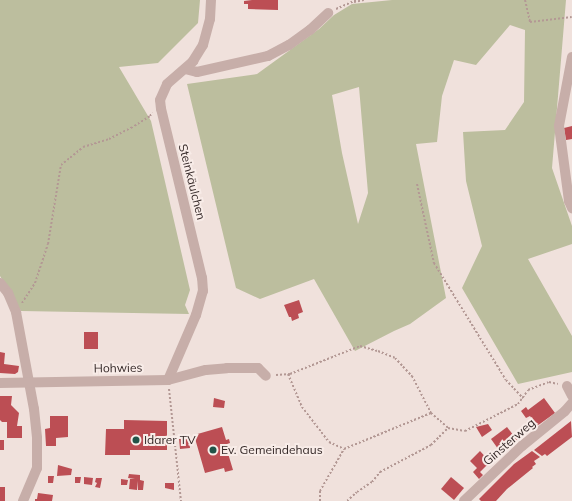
<!DOCTYPE html>
<meta charset="utf-8">
<style>
body{margin:0}
#map{position:relative;width:572px;height:501px;overflow:hidden;background:#f0e1dc;font-family:Mulish,sans-serif}
div>[style]{position:absolute}
.green>*{inset:0;background:#bcbe9e}
.building>*{inset:0;background:#bc4e54}
.path>*{height:2px;margin-top:-1px;transform-origin:0;background:repeating-linear-gradient(90deg,#b39894 0 2px,transparent 0 4px)}
.minor>*{height:10px;margin:-5px;padding:0 5px;transform-origin:5px;border-radius:5px;background:#c7aea9}
.dots>*{width:11px;height:11px;translate:-50% -50%;box-sizing:border-box;border:2px solid #f8ece8;border-radius:50%}
span{translate:-50% -50%;white-space:nowrap;text-align:center;line-height:1.15;-webkit-text-stroke:4px #f8ece8;paint-order:stroke}
.street-label{font-size:12px;color:#352928}
.poi-label{font-size:12px;color:#352928}
.left{translate:0 -50%;text-align:left}
</style>
<div id="map">
<div class="green">
<i style="clip-path:polygon(0 0,200px 0,198px 23px,158px 63px,119px 67px,151px 121px,190px 290px,185px 305px,189px 314px,21px 311px,0 276px)"></i>
<i style="clip-path:polygon(evenodd,392px 0,566px 0,552px 168px,572px 226px,572px 244px,528px 259px,572px 336px,572px 372px,518px 384px,462px 288px,482px 246px,466px 181px,463px 132px,505px 130px,524px 102px,525px 30px,510px 25px,476px 65px,454px 60px,442px 96px,437px 142px,416px 144px,446px 298px,410px 324px,394px 331px,355px 351px,314px 279px,260px 299px,236px 288px,187px 84px,257px 74px,319px 29px,334px 15px,352px 4px,392px 0,359px 87px,368px 193px,358px 224px,342px 153px,332px 95px,359px 87px)"></i>
</div>
<div class="building">
<i style="clip-path:polygon(252px 0,278px 0,278px 10px,248px 9px,248px 4px,244px 4px,244px 1px)"></i>
<i style="clip-path:polygon(572px 126px,572px 139px,566px 140px,564px 128px)"></i>
<i style="clip-path:polygon(299px 300px,303px 312px,298px 314px,299px 318px,292px 321px,291px 317px,289px 317px,284px 305px)"></i>
<i style="clip-path:polygon(84px 332px,98px 332px,98px 349px,84px 349px)"></i>
<i style="clip-path:polygon(0 352px,5px 353px,4px 364px,19px 366px,18px 372px,15px 374px,0 373px)"></i>
<i style="clip-path:polygon(0 396px,12px 396px,11px 405px,19px 413px,17px 426px,22px 426px,22px 438px,7px 438px,7px 422px,2px 422px,0 420px)"></i>
<i style="clip-path:polygon(214px 398px,225px 401px,224px 408px,213px 407px)"></i>
<i style="clip-path:polygon(544px 398px,555px 413px,537px 426px,530px 416px,526px 418px,521px 411px,526px 407px,528px 410px)"></i>
<i style="clip-path:polygon(50px 416px,68px 416px,68px 437px,56px 438px,56px 446px,46px 446px,45px 429px,50px 428px)"></i>
<i style="clip-path:polygon(124px 420px,167px 421px,167px 450px,130px 450px,130px 455px,105px 455px,106px 429px,124px 429px)"></i>
<i style="clip-path:polygon(571px 421px,572px 437px,547px 456px,545px 454px,542px 456px,534px 450px)"></i>
<i style="clip-path:polygon(488px 424px,492px 430px,482px 437px,476px 427px)"></i>
<i style="clip-path:polygon(222px 427px,226px 440px,229px 439px,230px 443px,227px 444px,229px 450px,227px 450px,233px 470px,225px 472px,224px 468px,205px 473px,194px 435px)"></i>
<i style="clip-path:polygon(507px 427px,517px 440px,501px 453px,491px 439px)"></i>
<i style="clip-path:polygon(179px 439px,189px 439px,190px 448px,180px 449px)"></i>
<i style="clip-path:polygon(0 440px,4px 440px,4px 450px,0 450px)"></i>
<i style="clip-path:polygon(480px 451px,490px 462px,480px 472px,483px 475px,479px 479px,473px 472px,477px 468px,470px 461px)"></i>
<i style="clip-path:polygon(532px 451px,540px 457px,534px 461px,536px 464px,532px 467px,533px 468px,507px 489px,496px 501px,481px 501px,479px 499px,514px 464px)"></i>
<i style="clip-path:polygon(58px 465px,72px 469px,71px 475px,57px 476px)"></i>
<i style="clip-path:polygon(129px 474px,140px 475px,140px 480px,144px 481px,143px 490px,138px 490px,138px 481px,137px 490px,129px 489px,130px 479px,135px 479px,128px 478px)"></i>
<i style="clip-path:polygon(48px 476px,54px 476px,53px 483px,48px 483px)"></i>
<i style="clip-path:polygon(75px 477px,81px 477px,80px 483px,75px 483px)"></i>
<i style="clip-path:polygon(84px 477px,93px 478px,92px 485px,84px 484px)"></i>
<i style="clip-path:polygon(451px 477px,464px 488px,454px 500px,441px 489px)"></i>
<i style="clip-path:polygon(96px 478px,102px 478px,100px 488px,95px 487px,97px 483px,95px 482px)"></i>
<i style="clip-path:polygon(121px 479px,128px 480px,127px 485px,121px 485px)"></i>
<i style="clip-path:polygon(165px 483px,174px 483px,174px 490px,165px 488px)"></i>
<i style="clip-path:polygon(0 487px,5px 487px,5px 501px,0 501px)"></i>
<i style="clip-path:polygon(38px 493px,53px 495px,52px 501px,35px 501px,35px 499px,37px 499px)"></i>
</div>
<div class="path">
<i style="left:525px;top:0;width:23px;rotate:77deg"></i>
<i style="left:530px;top:22px;width:42px;rotate:-6.8deg"></i>
<i style="left:354px;top:2px;width:10px;rotate:-11deg"></i>
<i style="left:336px;top:9px;width:22px;rotate:-24deg"></i>
<i style="left:417px;top:184px;width:81px;rotate:77.9deg"></i>
<i style="left:434px;top:263px;width:137px;rotate:58.4deg"></i>
<i style="left:506px;top:380px;width:25px;rotate:47deg"></i>
<i style="left:22px;top:303px;width:24px;rotate:-57deg"></i>
<i style="left:35px;top:283px;width:41px;rotate:-71.6deg"></i>
<i style="left:48px;top:244px;width:80px;rotate:-80.7deg"></i>
<i style="left:61px;top:165px;width:28px;rotate:-39deg"></i>
<i style="left:83px;top:147px;width:27px;rotate:-17deg"></i>
<i style="left:109px;top:139px;width:25px;rotate:-27deg"></i>
<i style="left:131px;top:128px;width:22px;rotate:-32deg"></i>
<i style="left:150px;top:116px;width:4px;rotate:-56deg"></i>
<i style="left:288px;top:374px;width:36px;rotate:67deg"></i>
<i style="left:302px;top:407px;width:44px;rotate:52.4deg"></i>
<i style="left:329px;top:442px;width:17px;rotate:25deg"></i>
<i style="left:276px;top:375px;width:14px;rotate:-4deg"></i>
<i style="left:290px;top:374px;width:75px;rotate:-21.8deg"></i>
<i style="left:360px;top:346px;width:19px;rotate:16deg"></i>
<i style="left:378px;top:351px;width:18px;rotate:22deg"></i>
<i style="left:395px;top:358px;width:25px;rotate:47deg"></i>
<i style="left:412px;top:376px;width:42px;rotate:62.8deg"></i>
<i style="left:431px;top:413px;width:23px;rotate:41deg"></i>
<i style="left:448px;top:428px;width:17px;rotate:10deg"></i>
<i style="left:465px;top:431px;width:59px;rotate:-27deg"></i>
<i style="left:518px;top:404px;width:17px;rotate:-54deg"></i>
<i style="left:528px;top:390px;width:22px;rotate:-21deg"></i>
<i style="left:549px;top:382px;width:9px;rotate:13deg"></i>
<i style="left:169px;top:389px;width:113px;rotate:83.9deg"></i>
<i style="left:320px;top:501px;width:10px;rotate:-90deg"></i>
<i style="left:320px;top:491px;width:48px;rotate:-60.3deg"></i>
<i style="left:344px;top:449px;width:94px;rotate:-22.5deg"></i>
<i style="left:347px;top:501px;width:13px;rotate:-42deg"></i>
<i style="left:357px;top:492px;width:18px;rotate:-34deg"></i>
<i style="left:372px;top:482px;width:13px;rotate:-51deg"></i>
<i style="left:380px;top:472px;width:58px;rotate:-27.9deg"></i>
<i style="left:431px;top:445px;width:24px;rotate:-45deg"></i>
</div>
<div class="minor">
<i style="left:572px;top:57px;width:70px;rotate:100.7deg"></i>
<i style="left:559px;top:126px;width:76px;rotate:82.4deg"></i>
<i style="left:569px;top:201px;width:8px;rotate:67deg"></i>
<i style="left:185px;top:69px;width:12px;rotate:14deg"></i>
<i style="left:197px;top:72px;width:73px;rotate:-12.7deg"></i>
<i style="left:268px;top:56px;width:24px;rotate:-28deg"></i>
<i style="left:289px;top:45px;width:26px;rotate:-36deg"></i>
<i style="left:310px;top:30px;width:25px;rotate:-43deg"></i>
<i style="left:0;top:283px;width:13px;rotate:51deg"></i>
<i style="left:8px;top:293px;width:21px;rotate:67deg"></i>
<i style="left:16px;top:312px;width:99px;rotate:79.5deg"></i>
<i style="left:34px;top:409px;width:29px;rotate:84deg"></i>
<i style="left:37px;top:438px;width:30px;rotate:90deg"></i>
<i style="left:37px;top:468px;width:36px;rotate:113deg"></i>
<i style="left:168px;top:380px;width:71px;rotate:-66.7deg"></i>
<i style="left:196px;top:315px;width:25px;rotate:-74deg"></i>
<i style="left:203px;top:291px;width:13px;rotate:-94deg"></i>
<i style="left:202px;top:278px;width:174px;rotate:-103.6deg"></i>
<i style="left:161px;top:109px;width:9px;rotate:-96deg"></i>
<i style="left:160px;top:100px;width:17px;rotate:-66deg"></i>
<i style="left:167px;top:84px;width:35px;rotate:-41deg"></i>
<i style="left:193px;top:61px;width:19px;rotate:-58deg"></i>
<i style="left:203px;top:45px;width:27px;rotate:-75deg"></i>
<i style="left:210px;top:19px;width:19px;rotate:-87deg"></i>
<i style="left:0;top:383px;width:168px;rotate:-1deg"></i>
<i style="left:168px;top:380px;width:39px;rotate:-15deg"></i>
<i style="left:206px;top:370px;width:21px;rotate:-5deg"></i>
<i style="left:227px;top:368px;width:31px"></i>
<i style="left:258px;top:368px;width:11px;rotate:45deg"></i>
<i style="left:567px;top:386px;width:11px;rotate:63deg"></i>
<i style="left:464px;top:501px;width:80px;rotate:-43.5deg"></i>
<i style="left:522px;top:446px;width:55px;rotate:-39.1deg"></i>
<i style="left:565px;top:411px;width:11px;rotate:-49deg"></i>
</div>
<div class="dots">
<i style="left:136px;top:440px;background:#215348"></i>
<i style="left:213px;top:450px;background:#215348"></i>
</div>
<div class="street-label">
<span style="left:192px;top:182px;rotate:76deg">Steinkäulchen</span>
<span style="left:118px;top:368px;rotate:-1deg">Hohwies</span>
<span style="left:509px;top:442px;rotate:-41deg">Ginsterweg</span>
</div>
<div class="poi-label">
<span class="left" style="left:144px;top:440px">Idarer TV</span>
<span class="left" style="left:221px;top:450px">Ev. Gemeindehaus</span>
</div>
</div>
